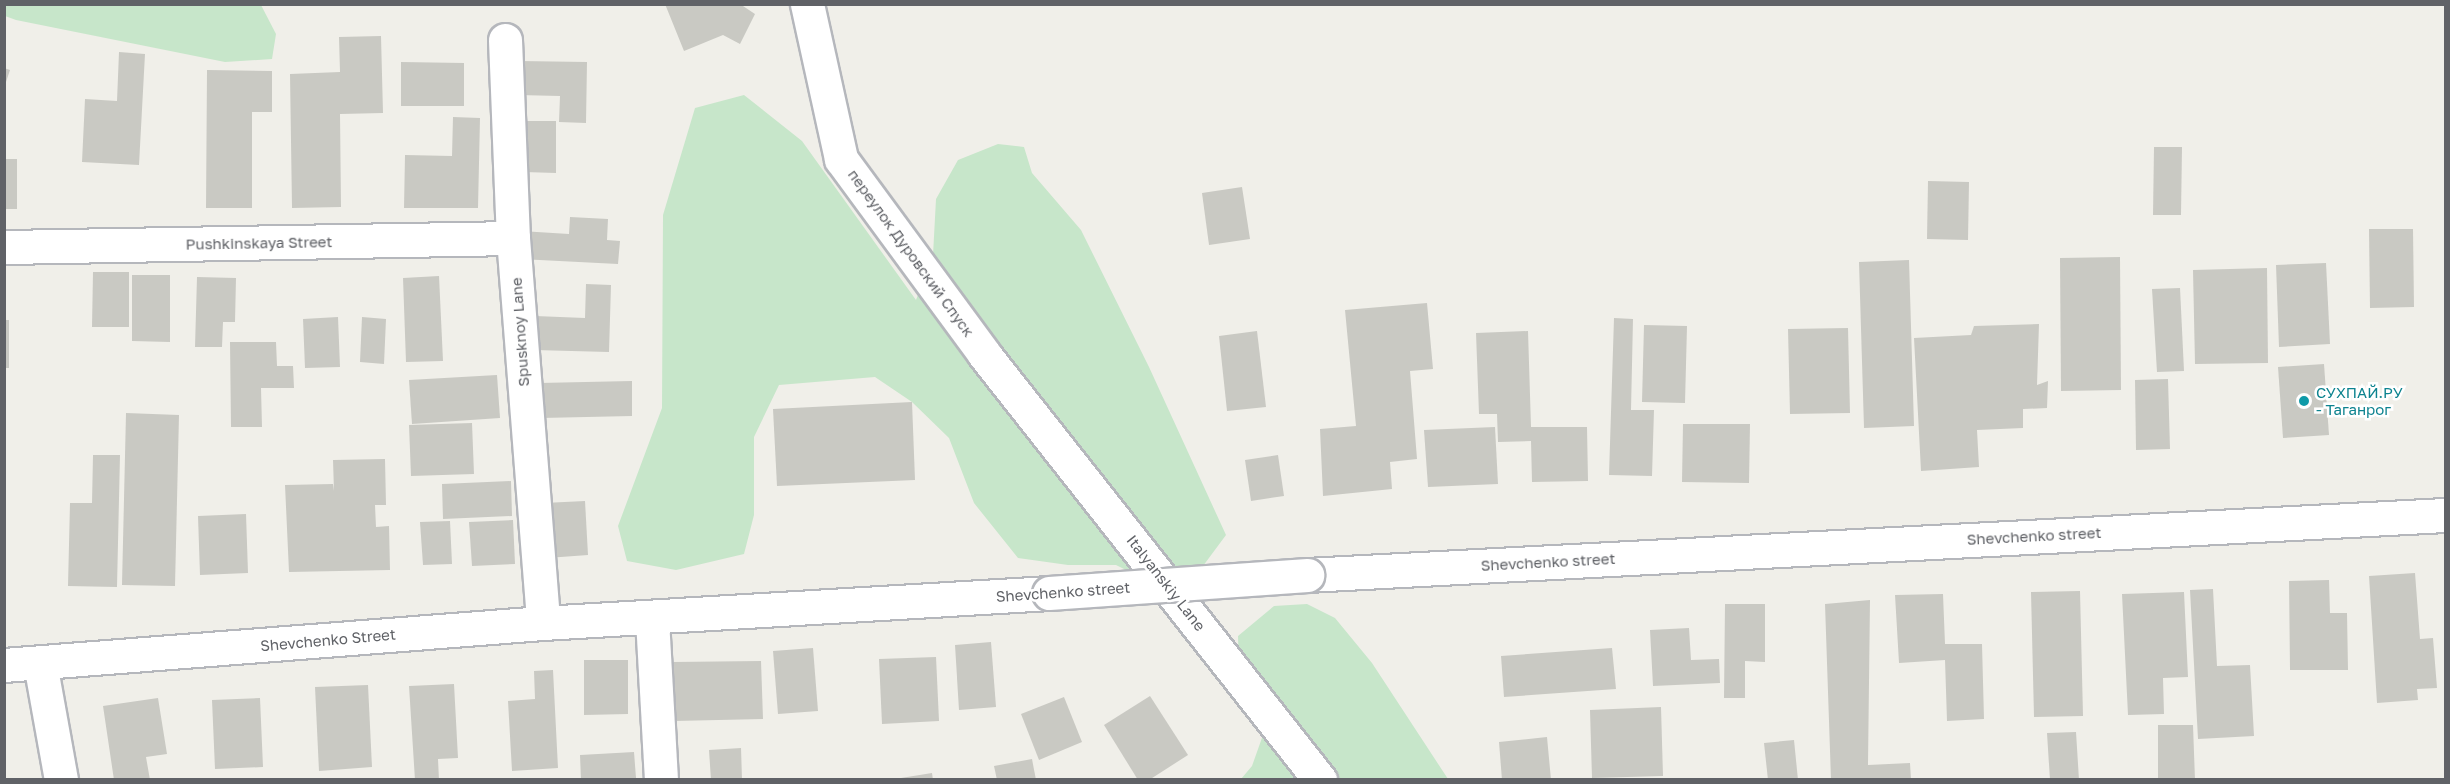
<!DOCTYPE html>
<meta charset="utf-8">
<style>
body{margin:0}
#map{position:relative;width:2450px;height:784px;overflow:hidden;background:#f0efe9;font-family:"Golos Text",sans-serif}
div>[style]{position:absolute}
.green>*{inset:0;background:#c7e6ca}
.building>*{inset:0;background:#c9c9c3}
.roads{filter:drop-shadow(2px 0 #b5b7bc) drop-shadow(-2px 0 #b5b7bc) drop-shadow(0 2px #b5b7bc) drop-shadow(0 -2px #b5b7bc)}
.minor>*{height:33px;margin:-16.5px;padding:0 16.5px;transform-origin:16.5px;border-radius:16.5px;background:#fff}
.bridges{filter:drop-shadow(2px 0 #b5b7bc) drop-shadow(-2px 0 #b5b7bc) drop-shadow(0 2px #b5b7bc) drop-shadow(0 -2px #b5b7bc)}
.minor-bridge>*{height:33px;margin:-16.5px;padding:0 16.5px;transform-origin:16.5px;border-radius:16.5px;background:#fff}
.dots>*{width:16px;height:16px;translate:-50% -50%;box-sizing:border-box;border:3px solid #fff;border-radius:50%}
span{translate:-50% -50%;white-space:nowrap;text-align:center;line-height:1.15;-webkit-text-stroke:5px #fff;paint-order:stroke}
.street-label{font-size:15px;color:#606267}
.culture-label{font-size:15px;color:#0d838f}
.left{translate:0 -50%;text-align:left}
.frame{position:absolute;inset:0;border:6px solid #606267;pointer-events:none}
</style>
<div id="map">
<div class="green">
<i style="clip-path:polygon(5px 4px,261px 5px,276px 34px,272px 59px,225px 62px,16px 20px,5px 16px)"></i>
<i style="clip-path:polygon(744px 95px,802px 141px,916px 300px,933px 255px,936px 199px,958px 160px,998px 144px,1024px 147px,1032px 173px,1081px 230px,1149px 367px,1226px 535px,1203px 566px,1140px 577px,1116px 565px,1068px 565px,1018px 558px,974px 503px,949px 438px,912px 402px,875px 377px,779px 385px,754px 437px,754px 515px,744px 554px,676px 570px,627px 561px,618px 526px,662px 408px,663px 215px,695px 108px)"></i>
<i style="clip-path:polygon(1307px 604px,1335px 618px,1372px 663px,1448px 779px,1241px 779px,1252px 766px,1263px 735px,1240px 702px,1238px 636px,1274px 606px)"></i>
</div>
<div class="building">
<i style="clip-path:polygon(665px 4px,740px 4px,755px 14px,740px 44px,723px 35px,684px 51px)"></i>
<i style="clip-path:polygon(381px 36px,383px 113px,340px 114px,341px 207px,292px 208px,290px 74px,340px 72px,339px 37px)"></i>
<i style="clip-path:polygon(119px 52px,145px 54px,139px 165px,82px 162px,85px 99px,117px 101px)"></i>
<i style="clip-path:polygon(519px 61px,587px 62px,586px 123px,559px 122px,560px 96px,518px 95px)"></i>
<i style="clip-path:polygon(401px 62px,464px 63px,464px 106px,401px 106px)"></i>
<i style="clip-path:polygon(4px 68px,10px 70px,5px 85px,4px 85px)"></i>
<i style="clip-path:polygon(207px 70px,272px 71px,272px 112px,252px 112px,252px 208px,206px 208px)"></i>
<i style="clip-path:polygon(453px 117px,480px 118px,478px 208px,404px 208px,405px 155px,452px 156px)"></i>
<i style="clip-path:polygon(525px 121px,556px 121px,556px 173px,524px 172px)"></i>
<i style="clip-path:polygon(2154px 147px,2182px 147px,2181px 215px,2153px 215px)"></i>
<i style="clip-path:polygon(4px 159px,17px 159px,17px 209px,4px 209px)"></i>
<i style="clip-path:polygon(1928px 181px,1969px 182px,1968px 240px,1927px 239px)"></i>
<i style="clip-path:polygon(1242px 187px,1250px 239px,1209px 245px,1202px 193px)"></i>
<i style="clip-path:polygon(570px 217px,608px 219px,607px 240px,620px 241px,618px 264px,520px 259px,521px 231px,569px 234px)"></i>
<i style="clip-path:polygon(2369px 229px,2413px 229px,2414px 307px,2370px 308px)"></i>
<i style="clip-path:polygon(2120px 257px,2121px 390px,2061px 391px,2060px 258px)"></i>
<i style="clip-path:polygon(1909px 260px,1914px 426px,1864px 428px,1859px 262px)"></i>
<i style="clip-path:polygon(2326px 263px,2330px 344px,2279px 347px,2276px 265px)"></i>
<i style="clip-path:polygon(2267px 268px,2268px 363px,2195px 364px,2193px 270px)"></i>
<i style="clip-path:polygon(93px 272px,129px 272px,129px 327px,92px 327px)"></i>
<i style="clip-path:polygon(132px 275px,170px 275px,170px 342px,132px 341px)"></i>
<i style="clip-path:polygon(439px 276px,443px 361px,406px 362px,403px 278px)"></i>
<i style="clip-path:polygon(197px 277px,236px 278px,235px 322px,223px 322px,222px 347px,195px 347px)"></i>
<i style="clip-path:polygon(586px 284px,611px 285px,609px 352px,534px 350px,535px 316px,585px 318px)"></i>
<i style="clip-path:polygon(2180px 288px,2184px 371px,2157px 372px,2152px 289px)"></i>
<i style="clip-path:polygon(1427px 303px,1433px 369px,1410px 371px,1417px 459px,1390px 462px,1392px 489px,1323px 496px,1320px 429px,1356px 426px,1345px 310px)"></i>
<i style="clip-path:polygon(338px 317px,340px 367px,305px 368px,303px 319px)"></i>
<i style="clip-path:polygon(362px 317px,386px 319px,384px 364px,360px 362px)"></i>
<i style="clip-path:polygon(1614px 318px,1633px 319px,1631px 410px,1654px 410px,1652px 476px,1609px 475px)"></i>
<i style="clip-path:polygon(4px 320px,9px 320px,9px 368px,4px 368px)"></i>
<i style="clip-path:polygon(2039px 324px,2037px 385px,2048px 381px,2047px 408px,2023px 409px,2023px 428px,1977px 430px,1979px 467px,1921px 471px,1914px 338px,1971px 335px,1974px 326px)"></i>
<i style="clip-path:polygon(1644px 325px,1687px 326px,1685px 403px,1642px 402px)"></i>
<i style="clip-path:polygon(1848px 328px,1850px 413px,1790px 414px,1788px 329px)"></i>
<i style="clip-path:polygon(1257px 331px,1266px 407px,1227px 411px,1219px 336px)"></i>
<i style="clip-path:polygon(1528px 331px,1531px 427px,1587px 427px,1588px 481px,1532px 482px,1531px 441px,1498px 442px,1497px 414px,1479px 414px,1476px 333px)"></i>
<i style="clip-path:polygon(230px 342px,276px 342px,277px 366px,293px 366px,294px 388px,261px 388px,262px 427px,231px 427px)"></i>
<i style="clip-path:polygon(2324px 364px,2329px 435px,2283px 438px,2278px 367px)"></i>
<i style="clip-path:polygon(497px 375px,500px 418px,412px 424px,409px 380px)"></i>
<i style="clip-path:polygon(2168px 379px,2170px 449px,2136px 450px,2135px 380px)"></i>
<i style="clip-path:polygon(632px 381px,632px 416px,541px 418px,539px 383px)"></i>
<i style="clip-path:polygon(912px 402px,915px 480px,777px 486px,773px 409px)"></i>
<i style="clip-path:polygon(126px 413px,179px 415px,175px 586px,122px 585px)"></i>
<i style="clip-path:polygon(472px 423px,474px 474px,411px 476px,409px 425px)"></i>
<i style="clip-path:polygon(1683px 424px,1750px 424px,1749px 483px,1682px 482px)"></i>
<i style="clip-path:polygon(1495px 427px,1498px 484px,1428px 487px,1424px 430px)"></i>
<i style="clip-path:polygon(93px 455px,120px 455px,117px 587px,68px 586px,70px 503px,92px 503px)"></i>
<i style="clip-path:polygon(1278px 455px,1284px 496px,1251px 501px,1245px 460px)"></i>
<i style="clip-path:polygon(385px 459px,386px 505px,375px 505px,376px 527px,389px 526px,390px 570px,289px 572px,285px 485px,333px 484px,334px 491px,333px 460px)"></i>
<i style="clip-path:polygon(511px 481px,512px 516px,443px 519px,442px 484px)"></i>
<i style="clip-path:polygon(585px 501px,588px 555px,547px 558px,544px 503px)"></i>
<i style="clip-path:polygon(246px 514px,248px 573px,200px 575px,198px 516px)"></i>
<i style="clip-path:polygon(513px 520px,515px 564px,472px 566px,469px 522px)"></i>
<i style="clip-path:polygon(450px 521px,452px 564px,423px 565px,420px 522px)"></i>
<i style="clip-path:polygon(2415px 573px,2420px 639px,2433px 638px,2437px 688px,2417px 689px,2418px 700px,2377px 703px,2369px 576px)"></i>
<i style="clip-path:polygon(2329px 580px,2330px 613px,2347px 613px,2348px 670px,2290px 670px,2289px 581px)"></i>
<i style="clip-path:polygon(2213px 589px,2217px 666px,2250px 665px,2254px 736px,2198px 739px,2190px 590px)"></i>
<i style="clip-path:polygon(2080px 591px,2083px 716px,2034px 717px,2031px 592px)"></i>
<i style="clip-path:polygon(2184px 592px,2188px 677px,2163px 678px,2164px 714px,2128px 715px,2122px 594px)"></i>
<i style="clip-path:polygon(1943px 594px,1945px 644px,1982px 644px,1984px 719px,1947px 721px,1945px 660px,1899px 663px,1895px 595px)"></i>
<i style="clip-path:polygon(1870px 600px,1868px 765px,1910px 763px,1911px 780px,1831px 780px,1825px 604px)"></i>
<i style="clip-path:polygon(1725px 604px,1765px 604px,1765px 662px,1745px 661px,1745px 698px,1724px 698px)"></i>
<i style="clip-path:polygon(1689px 628px,1691px 660px,1719px 659px,1720px 683px,1653px 686px,1650px 630px)"></i>
<i style="clip-path:polygon(991px 642px,996px 707px,959px 710px,955px 645px)"></i>
<i style="clip-path:polygon(813px 648px,818px 711px,778px 714px,773px 651px)"></i>
<i style="clip-path:polygon(1612px 648px,1616px 689px,1504px 697px,1501px 656px)"></i>
<i style="clip-path:polygon(936px 657px,939px 721px,882px 724px,879px 659px)"></i>
<i style="clip-path:polygon(584px 660px,628px 660px,628px 714px,584px 715px)"></i>
<i style="clip-path:polygon(761px 661px,763px 719px,674px 721px,673px 662px)"></i>
<i style="clip-path:polygon(553px 670px,558px 768px,512px 771px,508px 701px,535px 699px,534px 671px)"></i>
<i style="clip-path:polygon(454px 684px,458px 758px,438px 759px,439px 780px,415px 780px,409px 686px)"></i>
<i style="clip-path:polygon(368px 685px,372px 767px,319px 771px,315px 687px)"></i>
<i style="clip-path:polygon(1150px 696px,1188px 755px,1149px 780px,1138px 780px,1104px 725px)"></i>
<i style="clip-path:polygon(1064px 697px,1082px 742px,1039px 760px,1021px 714px)"></i>
<i style="clip-path:polygon(158px 698px,167px 754px,146px 757px,150px 780px,114px 780px,103px 706px)"></i>
<i style="clip-path:polygon(260px 698px,263px 767px,215px 769px,212px 700px)"></i>
<i style="clip-path:polygon(1661px 707px,1663px 776px,1592px 778px,1590px 710px)"></i>
<i style="clip-path:polygon(2158px 725px,2193px 725px,2195px 780px,2158px 780px)"></i>
<i style="clip-path:polygon(2076px 732px,2079px 780px,2050px 780px,2047px 733px)"></i>
<i style="clip-path:polygon(1547px 737px,1551px 780px,1502px 780px,1499px 742px)"></i>
<i style="clip-path:polygon(1794px 740px,1798px 780px,1768px 780px,1764px 743px)"></i>
<i style="clip-path:polygon(741px 748px,742px 780px,711px 780px,709px 750px)"></i>
<i style="clip-path:polygon(634px 752px,636px 778px,581px 780px,580px 755px)"></i>
<i style="clip-path:polygon(1032px 759px,1036px 780px,997px 780px,994px 766px)"></i>
<i style="clip-path:polygon(932px 773px,933px 780px,901px 780px,901px 778px)"></i>
</div>
<div class="roads">
<div class="minor">
<i style="left:807px;top:4px;width:159px;rotate:77.6deg"></i>
<i style="left:841px;top:159px;width:242px;rotate:53.7deg"></i>
<i style="left:984px;top:354px;width:543px;rotate:51.74deg"></i>
<i style="left:505px;top:40px;width:198px;rotate:87.7deg"></i>
<i style="left:513px;top:238px;width:386px;rotate:85.5deg"></i>
<i style="left:4px;top:247px;width:509px;rotate:-1.01deg"></i>
<i style="left:1307px;top:575px;width:1141px;rotate:-3.02deg"></i>
<i style="left:652px;top:619px;width:161px;rotate:86.8deg"></i>
<i style="left:40px;top:663px;width:119px;rotate:79.8deg"></i>
<i style="left:4px;top:665px;width:541px;rotate:-4.46deg"></i>
<i style="left:543px;top:623px;width:507px;rotate:-3.39deg"></i>
</div>
</div>
<div class="bridges">
<div class="minor-bridge">
<i style="left:1049px;top:593px;width:259px;rotate:-4deg"></i>
</div>
</div>
<div class="dots">
<i style="left:2304px;top:401px;background:#0f9aa8"></i>
</div>
<div class="street-label">
<span style="left:259px;top:243px;rotate:-1deg">Pushkinskaya Street</span>
<span style="left:911px;top:253px;rotate:54deg">переулок Дуровский Спуск</span>
<span style="left:520px;top:332px;rotate:-94deg">Spusknoy Lane</span>
<span style="left:2034px;top:536px;rotate:-3deg">Shevchenko street</span>
<span style="left:1548px;top:562px;rotate:-3deg">Shevchenko street</span>
<span style="left:1166px;top:583px;rotate:52deg">Italyanskiy Lane</span>
<span style="left:1063px;top:592px;rotate:-4deg">Shevchenko street</span>
<span style="left:328px;top:640px;rotate:-5deg">Shevchenko Street</span>
</div>
<div class="culture-label">
<span class="left" style="left:2316px;top:401px">СУХПАЙ.РУ<br>- Таганрог</span>
</div>
<div class="frame"></div>
</div>
